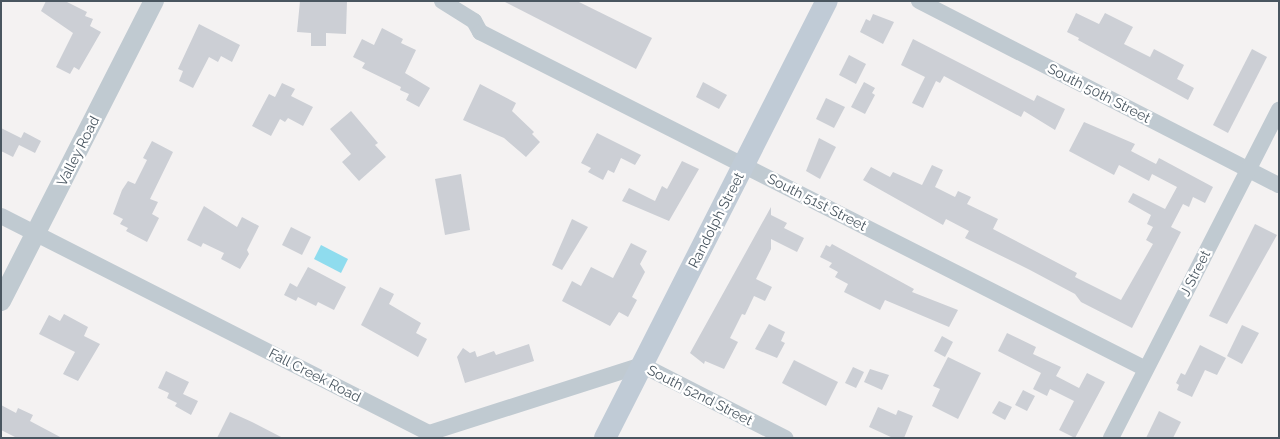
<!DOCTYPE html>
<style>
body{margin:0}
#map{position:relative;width:1280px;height:439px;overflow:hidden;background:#f4f2f2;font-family:Raleway,sans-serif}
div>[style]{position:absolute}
.water>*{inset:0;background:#8fdcee}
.building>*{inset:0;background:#cccfd5}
.minor>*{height:16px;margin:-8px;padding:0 8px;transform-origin:8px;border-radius:8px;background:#c0cad1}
.tertiary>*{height:20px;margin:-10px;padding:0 10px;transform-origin:10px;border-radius:10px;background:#c0cad1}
.secondary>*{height:22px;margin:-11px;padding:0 11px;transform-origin:11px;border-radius:11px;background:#c0cbd6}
span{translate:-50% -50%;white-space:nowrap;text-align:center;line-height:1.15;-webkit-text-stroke:4.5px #fff;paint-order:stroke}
.street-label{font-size:14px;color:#495660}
.frame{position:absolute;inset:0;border:2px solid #495660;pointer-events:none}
</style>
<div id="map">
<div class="water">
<i style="clip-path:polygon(321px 245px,348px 259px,341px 273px,314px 259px)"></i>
</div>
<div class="building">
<i style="clip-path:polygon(46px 1px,65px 1px,87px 12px,85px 16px,93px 19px,90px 26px,101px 32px,79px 70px,74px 67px,70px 74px,56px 67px,73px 33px,41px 11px)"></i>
<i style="clip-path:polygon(300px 1px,347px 1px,346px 34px,326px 33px,326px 46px,311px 46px,311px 33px,297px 32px)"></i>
<i style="clip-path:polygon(503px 1px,577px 1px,652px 38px,636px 69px)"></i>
<i style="clip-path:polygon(1076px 13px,1099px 24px,1105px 13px,1133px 27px,1124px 44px,1150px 57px,1154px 49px,1184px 65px,1177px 79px,1194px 88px,1188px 100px,1078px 40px,1079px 38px,1067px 32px)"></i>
<i style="clip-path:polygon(873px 14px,894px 22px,883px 44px,860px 32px,866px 19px,870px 21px)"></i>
<i style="clip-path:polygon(199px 24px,240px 45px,232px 62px,221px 56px,218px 62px,209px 57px,193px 88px,179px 81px,183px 71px,178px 69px)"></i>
<i style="clip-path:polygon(382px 28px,403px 39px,401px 43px,416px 50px,405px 73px,430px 88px,419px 107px,406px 100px,409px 94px,400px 90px,401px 87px,362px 68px,365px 63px,353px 57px,362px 39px,374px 45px)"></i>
<i style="clip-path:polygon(913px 39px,1034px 101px,1037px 95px,1065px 109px,1055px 130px,1024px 111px,1021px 117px,944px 76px,940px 83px,936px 81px,923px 108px,912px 103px,925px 77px,901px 65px)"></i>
<i style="clip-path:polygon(1252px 49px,1267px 57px,1228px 133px,1213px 125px)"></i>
<i style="clip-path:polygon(849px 55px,866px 64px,856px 84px,839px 75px)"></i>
<i style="clip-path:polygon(703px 82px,727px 95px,719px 109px,696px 97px)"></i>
<i style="clip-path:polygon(864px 82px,875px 88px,872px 93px,875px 95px,865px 114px,851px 107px)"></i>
<i style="clip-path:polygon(282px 83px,295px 89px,291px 96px,313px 107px,303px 126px,288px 118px,285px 122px,280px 119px,271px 136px,252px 126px,269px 94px,275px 97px)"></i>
<i style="clip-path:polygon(480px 84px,516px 103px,512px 111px,534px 132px,532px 134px,540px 142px,526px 157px,504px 138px,463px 120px)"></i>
<i style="clip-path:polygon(826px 98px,845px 107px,834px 128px,816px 119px)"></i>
<i style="clip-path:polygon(351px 111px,378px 143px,375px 145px,386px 157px,359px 181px,342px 162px,351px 154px,330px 129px)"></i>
<i style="clip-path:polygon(1084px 122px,1135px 144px,1131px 151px,1156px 164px,1159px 158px,1213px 187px,1205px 203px,1193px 197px,1189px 207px,1183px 204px,1171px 227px,1181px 232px,1132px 328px,1081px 302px,1075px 294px,1030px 270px,965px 238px,969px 231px,946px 219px,943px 225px,863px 180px,871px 167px,890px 177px,893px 172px,922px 185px,932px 165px,943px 170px,935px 187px,955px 197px,958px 191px,971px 197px,967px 204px,998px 219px,993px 229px,1077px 273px,1075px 277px,1121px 300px,1153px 244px,1146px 240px,1153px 227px,1147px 224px,1151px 215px,1128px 202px,1133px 193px,1165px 209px,1177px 187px,1152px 174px,1149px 181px,1119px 165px,1114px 175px,1069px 151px)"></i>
<i style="clip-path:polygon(1px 128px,21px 138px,24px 132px,41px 141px,35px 153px,19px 145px,13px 157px,1px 151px)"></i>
<i style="clip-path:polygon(597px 133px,641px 155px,635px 165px,621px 158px,614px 173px,608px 170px,603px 180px,588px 172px,591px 168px,581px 163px)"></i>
<i style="clip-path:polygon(819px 138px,836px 147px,820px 179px,806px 171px)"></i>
<i style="clip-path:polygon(152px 141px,173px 152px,150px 199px,158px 202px,152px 214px,159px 218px,147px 242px,126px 231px,128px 228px,120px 224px,123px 219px,113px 214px,122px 190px,128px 181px,135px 184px,147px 160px,143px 158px)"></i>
<i style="clip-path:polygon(682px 161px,699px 169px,669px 221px,622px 201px,629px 188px,655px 201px,662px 186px,667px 189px)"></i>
<i style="clip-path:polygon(461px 174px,470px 230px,445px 235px,435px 179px)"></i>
<i style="clip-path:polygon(204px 206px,237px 227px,242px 217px,259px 226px,247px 250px,249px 254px,240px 269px,221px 259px,224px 253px,203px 243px,201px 247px,187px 240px)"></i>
<i style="clip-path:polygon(771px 207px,771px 215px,787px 223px,784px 228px,804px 238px,797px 252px,771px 239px,771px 249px,756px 279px,772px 287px,765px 301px,754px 296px,745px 315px,742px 314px,730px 338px,738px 342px,724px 369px,705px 361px,704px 364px,690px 353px)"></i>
<i style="clip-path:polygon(572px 219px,588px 227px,562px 270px,552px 265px)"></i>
<i style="clip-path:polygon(1255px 224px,1277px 235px,1227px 324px,1209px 316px)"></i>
<i style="clip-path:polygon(291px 227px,311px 237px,302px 255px,282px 245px)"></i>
<i style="clip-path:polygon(631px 243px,647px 251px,640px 264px,645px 272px,632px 297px,637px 300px,628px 317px,619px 312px,610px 326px,562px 301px,572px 281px,581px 286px,591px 267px,613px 278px)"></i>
<i style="clip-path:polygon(832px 244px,914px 289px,912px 292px,958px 310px,949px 327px,885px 300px,880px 310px,844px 292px,848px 284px,835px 277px,838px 272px,829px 267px,832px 263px,820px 257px,826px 245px,830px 247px)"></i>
<i style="clip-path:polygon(308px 267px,346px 287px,334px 310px,318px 302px,316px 306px,298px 297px,296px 301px,284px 295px,290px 283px,297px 287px)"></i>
<i style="clip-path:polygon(380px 287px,394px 294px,389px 304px,421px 323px,416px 333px,427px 339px,418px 357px,361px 325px)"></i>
<i style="clip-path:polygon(64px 314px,88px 327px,84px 336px,100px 344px,78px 381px,63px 374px,75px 352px,39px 334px,49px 315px,60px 321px)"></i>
<i style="clip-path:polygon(769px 324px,785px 332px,781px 341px,785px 343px,777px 358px,755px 349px)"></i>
<i style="clip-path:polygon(1242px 325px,1259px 333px,1242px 364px,1227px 356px)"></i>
<i style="clip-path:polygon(1007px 333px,1036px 347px,1033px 354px,1061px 367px,1056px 376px,1079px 388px,1087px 373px,1105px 382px,1075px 438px,1059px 430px,1074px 401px,1050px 389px,1047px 396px,1033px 389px,1041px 373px,998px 351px)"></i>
<i style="clip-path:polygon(942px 336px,953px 342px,945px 357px,934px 351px)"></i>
<i style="clip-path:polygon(529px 344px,534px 361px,465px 383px,457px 357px,463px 348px,470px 353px,475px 351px,477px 357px,494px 351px,496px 355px)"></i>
<i style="clip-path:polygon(1200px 345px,1226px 358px,1217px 375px,1205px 370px,1192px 397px,1177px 390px,1179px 385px,1176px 383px,1181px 373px,1185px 375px)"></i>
<i style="clip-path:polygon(948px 357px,981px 373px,958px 419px,932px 406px,940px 389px,933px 386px)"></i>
<i style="clip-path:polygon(794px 360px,838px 382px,826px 406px,782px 383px)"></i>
<i style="clip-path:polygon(853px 367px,864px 372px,856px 388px,845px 383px)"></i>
<i style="clip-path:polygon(870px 369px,889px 375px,882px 390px,864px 382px)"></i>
<i style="clip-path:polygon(166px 371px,189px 382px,183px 394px,198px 401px,191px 415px,175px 406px,177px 403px,167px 398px,169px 393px,158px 388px)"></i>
<i style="clip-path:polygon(1023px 390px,1035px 396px,1027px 411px,1015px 405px)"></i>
<i style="clip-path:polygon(999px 401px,1012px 407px,1005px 420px,992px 413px)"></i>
<i style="clip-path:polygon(1px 405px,16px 413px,18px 408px,33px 415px,30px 421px,62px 438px,17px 438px,1px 430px)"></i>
<i style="clip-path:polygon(878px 407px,896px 415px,898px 410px,913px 416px,904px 438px,893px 438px,869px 427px)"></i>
<i style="clip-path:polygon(1159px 411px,1181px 422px,1173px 438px,1146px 438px)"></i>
<i style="clip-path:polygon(230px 412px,252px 422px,283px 438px,217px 438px)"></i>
</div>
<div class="minor">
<i style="left:442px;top:1px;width:38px;rotate:32deg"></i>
<i style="left:474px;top:21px;width:13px;rotate:61deg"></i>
<i style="left:480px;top:32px;width:746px;rotate:26.84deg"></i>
<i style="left:919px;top:1px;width:404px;rotate:27.1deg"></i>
<i style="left:1px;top:216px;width:480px;rotate:26.9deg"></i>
<i style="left:429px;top:433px;width:224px;rotate:-17.7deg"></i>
<i style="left:642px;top:365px;width:161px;rotate:27deg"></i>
<i style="left:1111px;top:438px;width:369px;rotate:-62.9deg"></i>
</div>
<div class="tertiary">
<i style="left:1px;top:301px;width:337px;rotate:-63deg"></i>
</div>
<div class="secondary">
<i style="left:605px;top:438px;width:490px;rotate:-63.1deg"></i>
</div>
<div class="street-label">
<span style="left:1099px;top:93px;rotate:27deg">South 50th Street</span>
<span style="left:78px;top:151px;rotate:-63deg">Valley Road</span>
<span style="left:817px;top:202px;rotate:27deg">South 51st Street</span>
<span style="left:716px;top:220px;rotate:-63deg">Randolph Street</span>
<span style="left:1195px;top:273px;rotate:-63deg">J Street</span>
<span style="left:315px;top:375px;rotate:27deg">Fall Creek Road</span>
<span style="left:700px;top:395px;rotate:27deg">South 52nd Street</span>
</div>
<div class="frame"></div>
</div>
